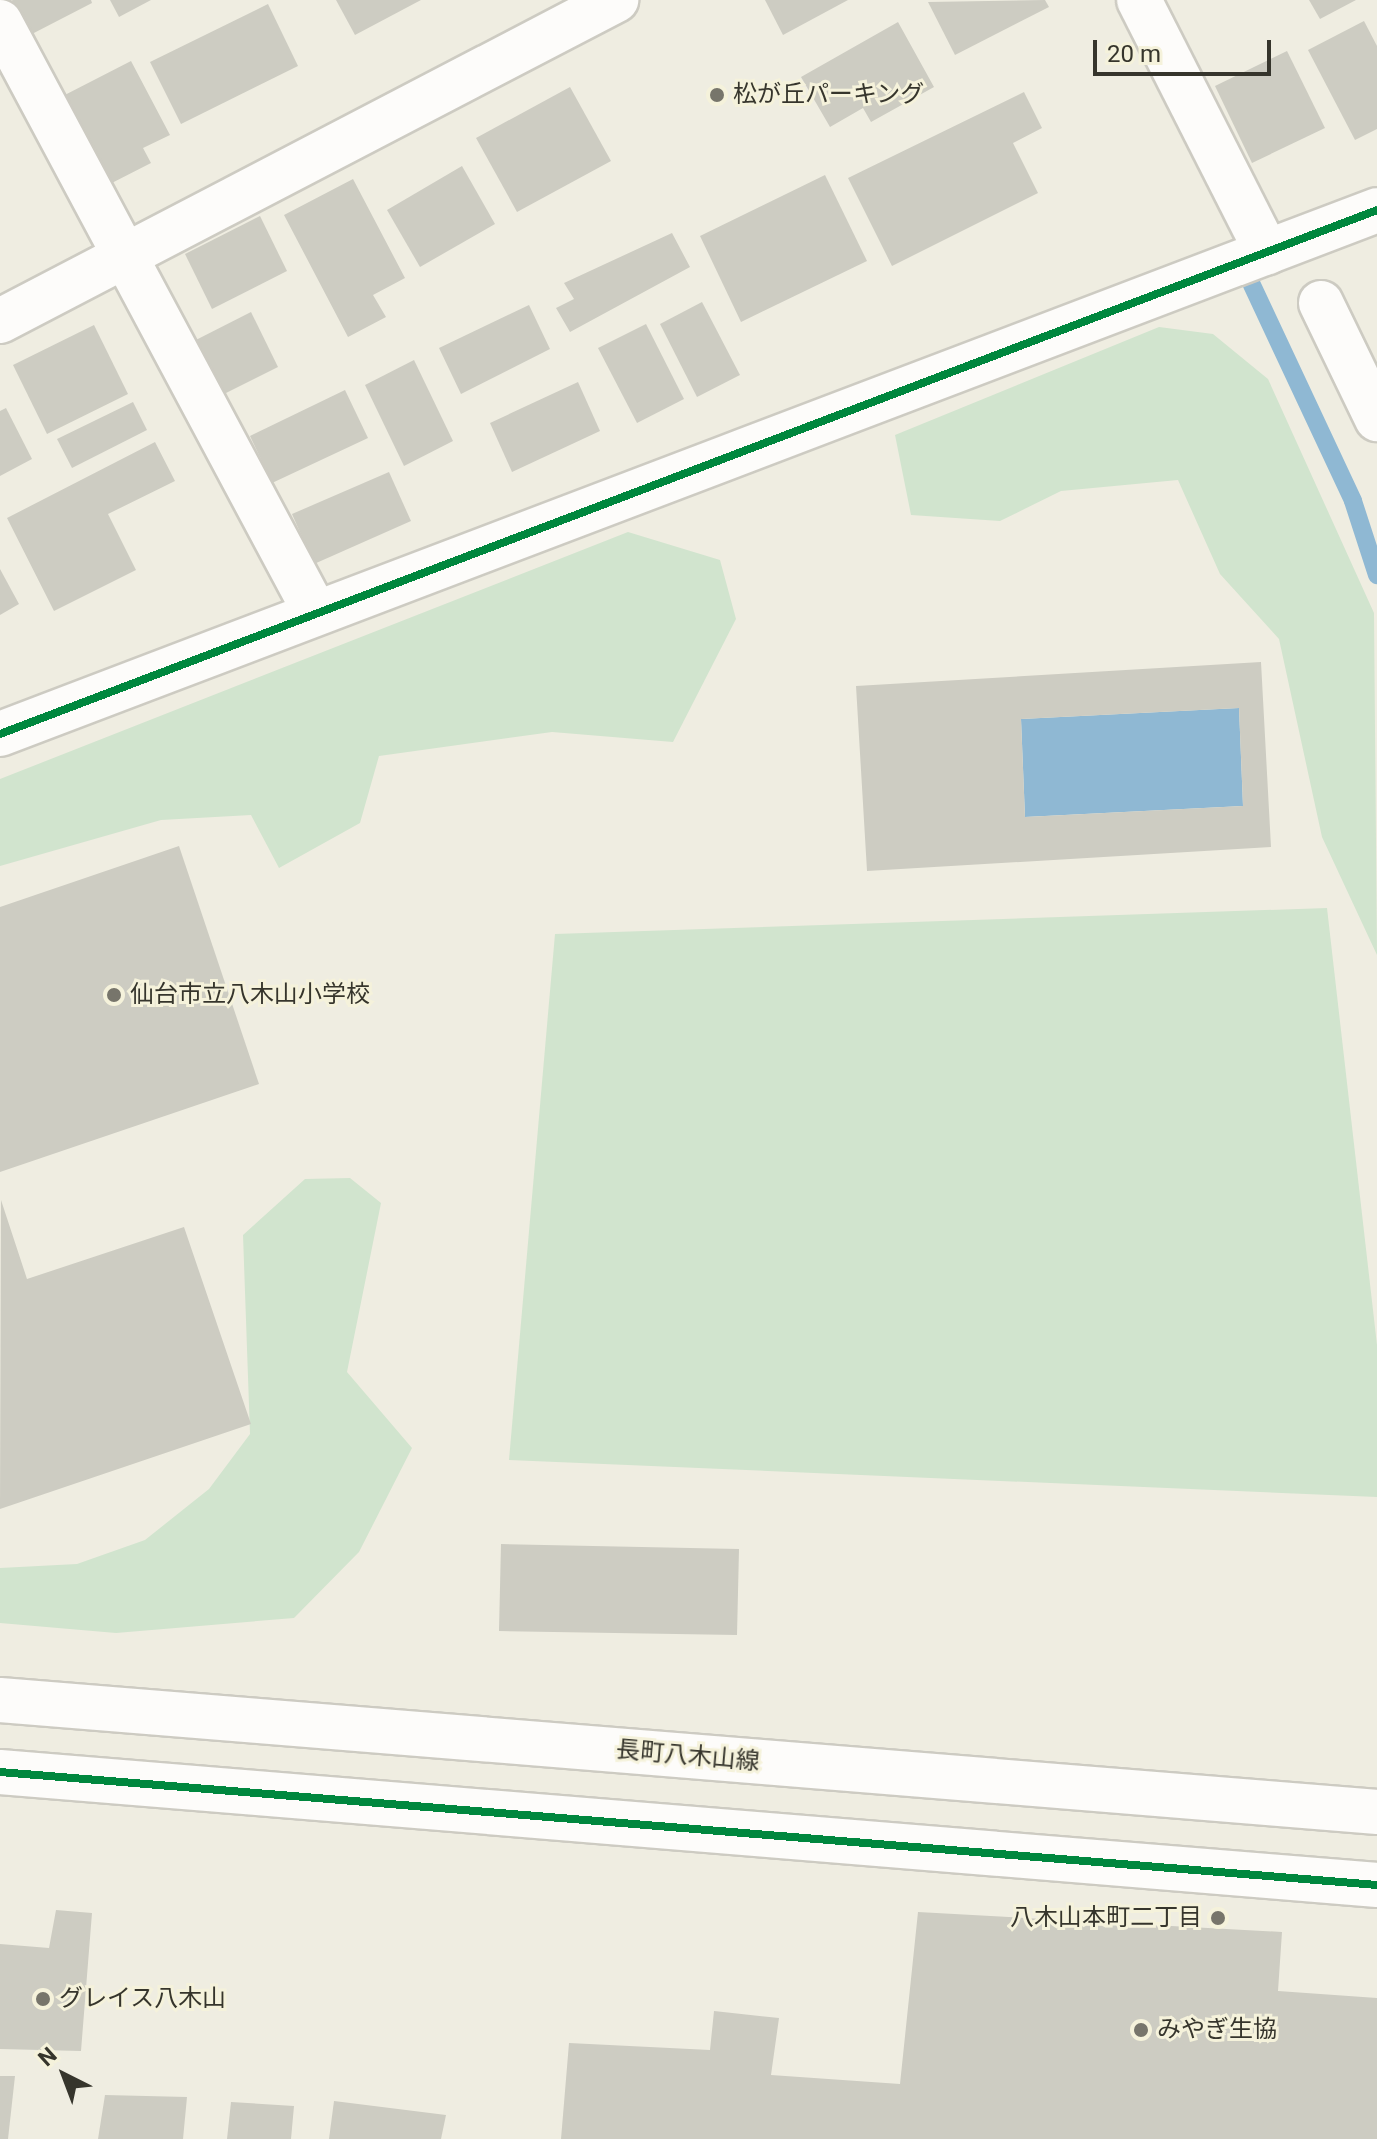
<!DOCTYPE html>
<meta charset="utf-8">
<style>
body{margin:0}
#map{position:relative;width:1377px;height:2139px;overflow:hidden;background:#efede1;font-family:Roboto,"Noto Sans JP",sans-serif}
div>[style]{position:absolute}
.green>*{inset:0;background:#d1e4ce}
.water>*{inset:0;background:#8fb8d3}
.stream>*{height:18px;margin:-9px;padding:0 9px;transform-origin:9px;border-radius:9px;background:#8fb8d3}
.building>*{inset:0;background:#cdccc2}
.roads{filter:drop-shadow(2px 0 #cdcbc2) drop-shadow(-2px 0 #cdcbc2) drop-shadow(0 2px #cdcbc2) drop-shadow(0 -2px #cdcbc2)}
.minor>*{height:44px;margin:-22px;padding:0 22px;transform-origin:22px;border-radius:22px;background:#fdfcfa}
.cycleway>*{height:8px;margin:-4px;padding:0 4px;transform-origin:4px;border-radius:4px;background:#00873e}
.dots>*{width:22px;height:22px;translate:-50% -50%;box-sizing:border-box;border:4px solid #f5f2db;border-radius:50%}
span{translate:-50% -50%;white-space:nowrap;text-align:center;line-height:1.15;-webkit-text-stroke:6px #f5f2db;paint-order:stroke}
.poi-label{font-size:24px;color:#36352c}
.left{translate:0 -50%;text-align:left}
.right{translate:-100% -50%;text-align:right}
.street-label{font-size:24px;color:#36352c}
.north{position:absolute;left:24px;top:2035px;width:80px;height:80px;-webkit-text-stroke:6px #f5f2db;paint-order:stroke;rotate:318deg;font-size:22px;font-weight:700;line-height:32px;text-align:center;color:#36352c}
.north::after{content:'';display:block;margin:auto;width:28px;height:36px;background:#36352c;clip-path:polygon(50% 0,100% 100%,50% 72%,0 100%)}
.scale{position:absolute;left:1093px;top:40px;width:178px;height:36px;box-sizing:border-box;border:4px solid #36352c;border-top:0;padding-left:10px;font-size:24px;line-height:28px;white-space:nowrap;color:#36352c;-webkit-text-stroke:6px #f5f2db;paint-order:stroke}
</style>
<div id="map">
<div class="green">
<i style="clip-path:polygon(1159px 327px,1213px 334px,1268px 379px,1374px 613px,1377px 955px,1322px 837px,1279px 639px,1220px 574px,1178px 480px,1061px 491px,1000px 521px,911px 515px,895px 435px)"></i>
<i style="clip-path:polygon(628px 532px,720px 560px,736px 619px,673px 742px,552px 732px,379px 756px,360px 823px,279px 868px,251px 815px,161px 820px,0 866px,0 779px)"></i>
<i style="clip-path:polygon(1327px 908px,1377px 1345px,1377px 1497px,509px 1460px,555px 934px)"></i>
<i style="clip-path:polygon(350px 1178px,381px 1203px,347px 1372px,412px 1448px,359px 1552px,294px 1618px,116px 1633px,0 1623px,0 1568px,77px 1564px,145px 1540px,209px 1489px,250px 1434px,243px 1235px,305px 1179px)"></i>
</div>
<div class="water">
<i style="clip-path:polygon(1239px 708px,1243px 806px,1025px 817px,1021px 719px)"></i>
</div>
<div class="stream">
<i style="left:1252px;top:285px;width:238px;rotate:64.9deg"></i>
<i style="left:1353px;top:501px;width:78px;rotate:72deg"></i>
</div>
<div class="building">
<i style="clip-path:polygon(12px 0,91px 0,92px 3px,30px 35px)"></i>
<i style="clip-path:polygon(110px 0,151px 0,119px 17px)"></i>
<i style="clip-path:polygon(336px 0,421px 0,355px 35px)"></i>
<i style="clip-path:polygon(765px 0,848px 0,783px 35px)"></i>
<i style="clip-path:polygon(1045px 0,1049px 7px,955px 55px,928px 2px)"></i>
<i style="clip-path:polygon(1309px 0,1356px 0,1320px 19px)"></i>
<i style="clip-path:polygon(268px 4px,298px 66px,181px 124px,150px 62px)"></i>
<i style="clip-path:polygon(1364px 21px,1377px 46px,1377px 129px,1355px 140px,1308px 50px)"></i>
<i style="clip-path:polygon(898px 22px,934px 87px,871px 122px,863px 108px,830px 127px,801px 77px)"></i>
<i style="clip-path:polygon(1287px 51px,1325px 128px,1252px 163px,1215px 86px)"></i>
<i style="clip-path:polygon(131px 61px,170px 135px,143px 148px,151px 163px,102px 188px,57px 99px)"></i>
<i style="clip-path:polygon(570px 87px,611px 161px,517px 212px,476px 138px)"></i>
<i style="clip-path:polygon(1024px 92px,1042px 128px,1013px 143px,1038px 193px,892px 266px,848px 178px)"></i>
<i style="clip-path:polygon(462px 166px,495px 224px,420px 267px,387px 210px)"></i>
<i style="clip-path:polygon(825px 175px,867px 261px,741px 322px,700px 236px)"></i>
<i style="clip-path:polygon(353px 179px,405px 278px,373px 295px,386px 317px,348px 337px,284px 215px)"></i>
<i style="clip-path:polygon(260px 216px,287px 271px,212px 309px,185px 254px)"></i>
<i style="clip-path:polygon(672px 233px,690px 267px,570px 332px,556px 308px,574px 299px,564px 283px)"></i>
<i style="clip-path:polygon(702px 302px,740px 375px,697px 397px,660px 324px)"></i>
<i style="clip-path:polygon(529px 305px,550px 349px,461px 394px,439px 348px)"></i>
<i style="clip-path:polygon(251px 312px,278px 367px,212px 400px,186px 345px)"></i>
<i style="clip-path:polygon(646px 324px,684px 399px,637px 423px,598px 348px)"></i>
<i style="clip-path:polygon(94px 325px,128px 394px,47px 434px,13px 365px)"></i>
<i style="clip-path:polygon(414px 360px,453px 441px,404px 466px,365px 385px)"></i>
<i style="clip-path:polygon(578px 382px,600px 431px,512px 472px,490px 423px)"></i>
<i style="clip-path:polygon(345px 390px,368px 438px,272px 483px,250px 436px)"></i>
<i style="clip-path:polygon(133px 402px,147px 430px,72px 468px,57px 439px)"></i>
<i style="clip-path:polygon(6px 408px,32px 459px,0 476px,0 411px)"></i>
<i style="clip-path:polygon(155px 442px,175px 481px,108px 514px,136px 570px,54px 611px,7px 518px)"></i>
<i style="clip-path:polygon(389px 472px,411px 521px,314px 564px,292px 514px)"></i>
<i style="clip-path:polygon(0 569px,19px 604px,0 615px)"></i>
<i style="clip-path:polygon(evenodd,1261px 662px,1271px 847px,867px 871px,856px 686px,1261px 662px,1239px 708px,1243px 806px,1025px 817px,1021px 719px,1239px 708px)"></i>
<i style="clip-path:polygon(179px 846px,259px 1084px,0 1172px,0 907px)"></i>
<i style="clip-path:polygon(1px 1200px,27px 1279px,184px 1227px,251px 1424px,0 1509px)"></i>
<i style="clip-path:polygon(501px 1544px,739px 1549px,737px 1635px,499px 1631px)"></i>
<i style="clip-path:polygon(56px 1910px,92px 1913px,81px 2051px,0 2049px,0 1944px,49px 1948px)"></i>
<i style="clip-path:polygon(918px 1912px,1282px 1932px,1278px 1991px,1377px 1998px,1377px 2139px,561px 2139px,569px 2043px,710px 2050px,714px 2011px,779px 2018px,771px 2075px,900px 2084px)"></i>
<i style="clip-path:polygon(0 2076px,15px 2076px,8px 2139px,0 2139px)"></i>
<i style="clip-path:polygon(105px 2095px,187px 2097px,183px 2139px,98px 2139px)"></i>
<i style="clip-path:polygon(334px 2101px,446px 2115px,441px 2139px,329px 2139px)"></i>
<i style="clip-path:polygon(231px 2102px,294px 2106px,291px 2139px,227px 2139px)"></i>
</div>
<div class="roads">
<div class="minor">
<i style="left:1139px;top:0;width:283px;rotate:63.1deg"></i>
<i style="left:0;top:22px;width:669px;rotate:61.9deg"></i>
<i style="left:1321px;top:303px;width:129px;rotate:64.2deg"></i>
<i style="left:0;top:321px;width:695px;rotate:-27.52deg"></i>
<i style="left:0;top:734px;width:1473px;rotate:-20.83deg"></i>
<i style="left:0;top:1700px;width:1382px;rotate:4.65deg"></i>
<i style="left:0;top:1772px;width:1382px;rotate:4.69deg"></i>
</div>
</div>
<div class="cycleway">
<i style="left:0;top:734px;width:1473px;rotate:-20.83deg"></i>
<i style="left:0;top:1772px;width:1382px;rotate:4.69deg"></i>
</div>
<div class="dots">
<i style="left:717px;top:95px;background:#77756b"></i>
<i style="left:114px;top:995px;background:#77756b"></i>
<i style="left:1218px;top:1918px;background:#77756b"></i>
<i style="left:43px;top:1999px;background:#77756b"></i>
<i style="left:1141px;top:2030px;background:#77756b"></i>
</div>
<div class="poi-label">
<span class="left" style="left:733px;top:95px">松が丘パーキング</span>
<span class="left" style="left:130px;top:995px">仙台市立八木山小学校</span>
<span class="right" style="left:1202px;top:1918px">八木山本町二丁目</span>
<span class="left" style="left:59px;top:1999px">グレイス八木山</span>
<span class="left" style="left:1157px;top:2030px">みやぎ生協</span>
</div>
<div class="street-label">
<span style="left:688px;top:1756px;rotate:5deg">長町八木山線</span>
</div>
<div class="north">N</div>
<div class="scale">20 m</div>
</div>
